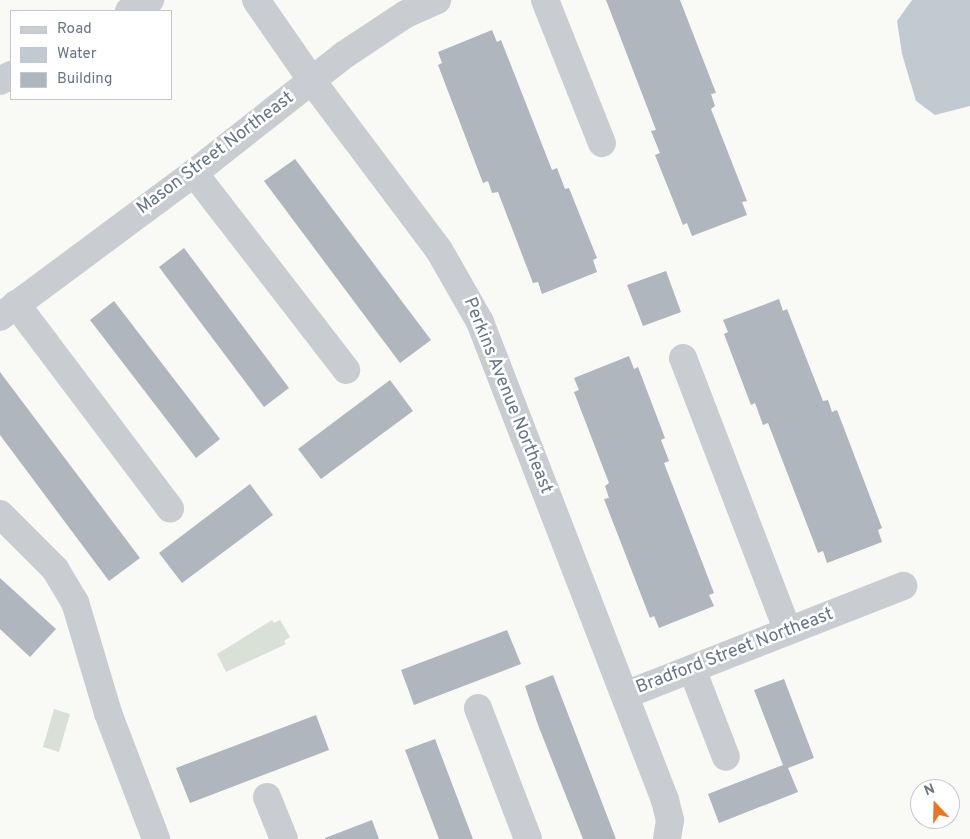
<!DOCTYPE html>
<style>
body{margin:0}
#map{position:relative;width:970px;height:839px;overflow:hidden;background:#f9f9f6;font-family:Overpass,sans-serif}
div>[style]{position:absolute}
.green>*{inset:0;background:#d9e1d7}
.water>*{inset:0;background:#c2cad1}
.building>*{inset:0;background:#afb6be}
.minor>*{height:28px;margin:-14px;padding:0 14px;transform-origin:14px;border-radius:14px;background:#c9ccd0}
span{translate:-50% -50%;white-space:nowrap;text-align:center;line-height:1.15;-webkit-text-stroke:5px #fff;paint-order:stroke}
.street-label{font-size:18px;color:#677489}
.legend{position:absolute;left:10px;top:10px;width:162px;height:90px;box-sizing:border-box;background:#fff;border:1px solid #c2c7d0;margin:0;padding:6px 9px;list-style:none;font-size:15px;color:#677489}
.legend li{display:flex;align-items:center;gap:10px;height:25px}
.legend b{width:25px;border:1px solid #c2c7d0}
.north{position:absolute;left:910px;top:779px;width:50px;height:50px;box-sizing:border-box;background:#fff;border:1px solid #c2c7d0;border-radius:50%;rotate:339deg;font-size:14px;font-weight:700;line-height:20px;text-align:center;color:#677489}
.north::after{content:'';display:block;margin:auto;width:18px;height:22px;background:#ea7525;clip-path:polygon(50% 0,100% 100%,50% 72%,0 100%)}
</style>
<div id="map">
<div class="green">
<i style="clip-path:polygon(272px 620px,274px 623px,280px 620px,290px 637px,284px 641px,286px 644px,226px 672px,217px 654px)"></i>
<i style="clip-path:polygon(54px 709px,70px 714px,59px 752px,43px 747px)"></i>
</div>
<div class="water">
<i style="clip-path:polygon(912px 0,970px 0,970px 106px,935px 115px,916px 101px,902px 54px,897px 21px)"></i>
</div>
<div class="building">
<i style="clip-path:polygon(606px 0,680px 0,716px 93px,711px 94px,715px 106px,711px 109px,747px 201px,742px 202px,747px 215px,692px 236px,687px 223px,683px 225px,655px 155px,660px 153px,651px 131px,656px 130px)"></i>
<i style="clip-path:polygon(492px 30px,497px 42px,501px 40px,552px 170px,557px 168px,565px 189px,569px 188px,597px 258px,593px 260px,597px 272px,542px 294px,538px 282px,533px 283px,498px 192px,492px 193px,488px 181px,483px 183px,438px 65px,442px 63px,438px 52px)"></i>
<i style="clip-path:polygon(295px 159px,431px 340px,400px 363px,264px 181px)"></i>
<i style="clip-path:polygon(184px 248px,289px 388px,264px 407px,159px 267px)"></i>
<i style="clip-path:polygon(666px 271px,681px 312px,643px 326px,627px 285px)"></i>
<i style="clip-path:polygon(779px 299px,783px 311px,787px 309px,823px 401px,828px 400px,832px 412px,837px 410px,882px 528px,878px 530px,882px 542px,827px 563px,823px 551px,818px 553px,768px 423px,763px 425px,755px 403px,751px 405px,724px 334px,728px 332px,723px 320px)"></i>
<i style="clip-path:polygon(114px 301px,220px 439px,196px 458px,90px 320px)"></i>
<i style="clip-path:polygon(629px 356px,634px 369px,638px 367px,665px 438px,661px 440px,669px 461px,664px 463px,714px 593px,709px 595px,714px 606px,659px 628px,654px 616px,650px 618px,604px 499px,609px 498px,605px 486px,609px 483px,574px 392px,579px 390px,574px 378px)"></i>
<i style="clip-path:polygon(0 372px,140px 558px,109px 581px,0 435px)"></i>
<i style="clip-path:polygon(390px 380px,413px 411px,321px 479px,298px 449px)"></i>
<i style="clip-path:polygon(250px 484px,273px 515px,182px 583px,159px 553px)"></i>
<i style="clip-path:polygon(0 578px,56px 629px,30px 657px,0 629px)"></i>
<i style="clip-path:polygon(507px 630px,521px 664px,414px 705px,401px 670px)"></i>
<i style="clip-path:polygon(553px 675px,616px 839px,583px 839px,538px 725px,525px 686px)"></i>
<i style="clip-path:polygon(784px 679px,814px 758px,788px 768px,798px 792px,719px 823px,708px 794px,783px 765px,754px 690px)"></i>
<i style="clip-path:polygon(316px 715px,329px 750px,190px 803px,176px 768px)"></i>
<i style="clip-path:polygon(435px 739px,473px 839px,439px 839px,405px 750px)"></i>
<i style="clip-path:polygon(372px 820px,379px 839px,325px 839px,325px 838px)"></i>
</div>
<div class="minor">
<i style="left:256px;top:0;width:98px;rotate:55.3deg"></i>
<i style="left:312px;top:81px;width:211px;rotate:53.1deg"></i>
<i style="left:439px;top:250px;width:83px;rotate:60.3deg"></i>
<i style="left:480px;top:322px;width:513px;rotate:68.84deg"></i>
<i style="left:665px;top:800px;width:21px;rotate:76deg"></i>
<i style="left:670px;top:820px;width:19px;rotate:99deg"></i>
<i style="left:545px;top:0;width:154px;rotate:68.3deg"></i>
<i style="left:129px;top:11px;width:24px;rotate:-28deg"></i>
<i style="left:0;top:81px;width:13px;rotate:-29deg"></i>
<i style="left:194px;top:173px;width:249px;rotate:52.3deg"></i>
<i style="left:16px;top:304px;width:256px;rotate:53deg"></i>
<i style="left:0;top:317px;width:242px;rotate:-36.6deg"></i>
<i style="left:194px;top:173px;width:191px;rotate:-38.2deg"></i>
<i style="left:344px;top:55px;width:74px;rotate:-33.5deg"></i>
<i style="left:406px;top:14px;width:34px;rotate:-24deg"></i>
<i style="left:683px;top:358px;width:292px;rotate:69deg"></i>
<i style="left:0;top:514px;width:78px;rotate:45deg"></i>
<i style="left:55px;top:569px;width:39px;rotate:59deg"></i>
<i style="left:75px;top:602px;width:116px;rotate:73.4deg"></i>
<i style="left:108px;top:713px;width:135px;rotate:69.1deg"></i>
<i style="left:692px;top:669px;width:94px;rotate:68.9deg"></i>
<i style="left:625px;top:695px;width:299px;rotate:-21.4deg"></i>
<i style="left:478px;top:708px;width:140px;rotate:69.1deg"></i>
<i style="left:267px;top:797px;width:45px;rotate:68deg"></i>
</div>
<div class="street-label">
<span style="left:216px;top:154px;rotate:-37deg">Mason Street Northeast</span>
<span style="left:507px;top:396px;rotate:68deg">Perkins Avenue Northeast</span>
<span style="left:735px;top:652px;rotate:-21deg">Bradford Street Northeast</span>
</div>
<ul class="legend">
<li><b style="height:6px;background:#c9ccd0"></b>Road</li>
<li><b style="height:14px;background:#c2cad1"></b>Water</li>
<li><b style="height:14px;background:#afb6be"></b>Building</li>
</ul>
<div class="north">N</div>
</div>
